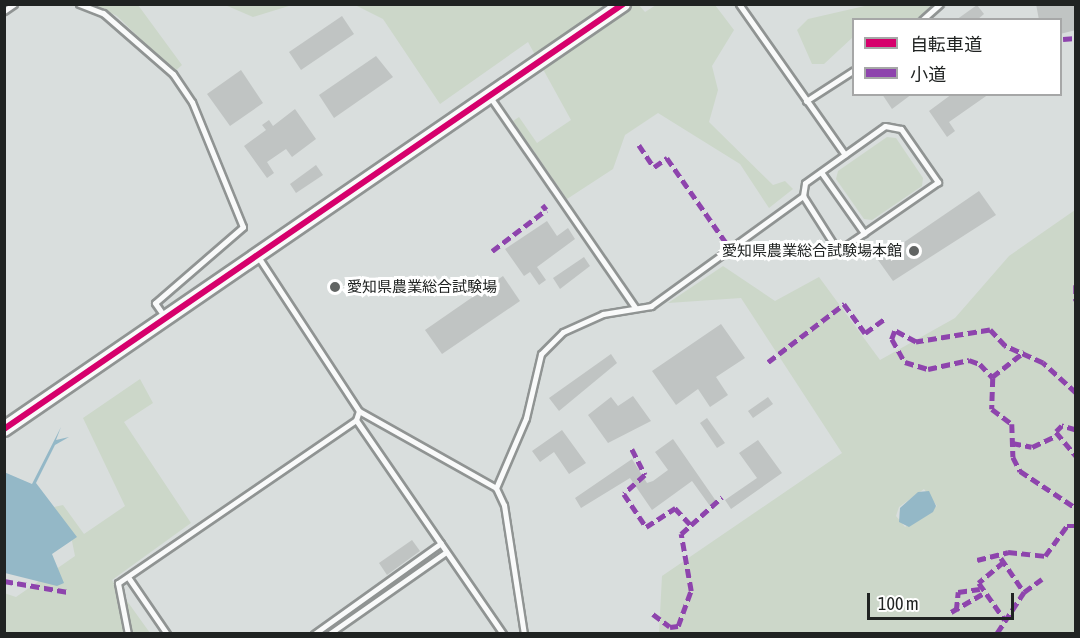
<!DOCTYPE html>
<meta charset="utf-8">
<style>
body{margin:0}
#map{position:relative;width:1080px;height:638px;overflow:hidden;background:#d9dedd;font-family:"Asap Condensed","Noto Sans JP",sans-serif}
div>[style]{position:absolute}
.green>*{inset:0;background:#ccd7c9}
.water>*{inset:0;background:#94b8c7}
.building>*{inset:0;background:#c0c4c3}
.roads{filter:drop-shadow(2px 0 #909493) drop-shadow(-2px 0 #909493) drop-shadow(0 2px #909493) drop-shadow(0 -2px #909493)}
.service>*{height:5px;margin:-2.5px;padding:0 2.5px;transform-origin:2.5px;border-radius:2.5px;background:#f9fafa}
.tertiary>*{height:14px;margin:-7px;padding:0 7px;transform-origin:7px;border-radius:7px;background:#f9fafa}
.quiet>*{height:4.5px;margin-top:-2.25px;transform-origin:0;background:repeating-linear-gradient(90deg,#8e44ad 0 9px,transparent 0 13.5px)}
.cycleway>*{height:6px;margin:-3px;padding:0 3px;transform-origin:3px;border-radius:3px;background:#d6006c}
.dots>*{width:16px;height:16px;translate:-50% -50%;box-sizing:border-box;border:3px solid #fff;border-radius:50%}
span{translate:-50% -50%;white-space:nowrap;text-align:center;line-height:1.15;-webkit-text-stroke:6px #fff;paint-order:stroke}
.poi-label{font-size:15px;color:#202322}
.right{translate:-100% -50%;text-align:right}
.left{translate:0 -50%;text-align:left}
.frame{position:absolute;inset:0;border:6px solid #202322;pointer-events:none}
.legend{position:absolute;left:852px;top:18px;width:210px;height:78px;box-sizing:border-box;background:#fff;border:2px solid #a6a7a7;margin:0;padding:8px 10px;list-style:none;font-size:18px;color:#202322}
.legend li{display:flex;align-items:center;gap:12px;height:30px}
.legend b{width:30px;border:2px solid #a6a7a7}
.scale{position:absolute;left:867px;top:593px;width:147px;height:27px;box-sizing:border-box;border:3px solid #202322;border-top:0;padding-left:8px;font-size:18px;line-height:21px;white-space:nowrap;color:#202322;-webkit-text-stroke:4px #fff;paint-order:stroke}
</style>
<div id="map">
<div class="green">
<i style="clip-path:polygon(638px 4px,645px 12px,656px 5px,715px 5px,734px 30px,712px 66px,718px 90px,709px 122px,773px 185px,785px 181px,793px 189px,769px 208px,740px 164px,658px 113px,625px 135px,613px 169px,567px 199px,513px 121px,519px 117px,537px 143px,571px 120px,528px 42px,440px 104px,383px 19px,355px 5px)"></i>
<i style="clip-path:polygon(95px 5px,138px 5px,182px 65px,174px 72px,117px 16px)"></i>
<i style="clip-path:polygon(225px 5px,292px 5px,253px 17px)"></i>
<i style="clip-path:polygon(869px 5px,936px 5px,916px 19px,854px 20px,853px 37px,824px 64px,812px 64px,797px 30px,808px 19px)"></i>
<i style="clip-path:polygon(887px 137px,896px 138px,923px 178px,922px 186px,872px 220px,864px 219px,836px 179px,838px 171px)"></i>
<i style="clip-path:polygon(evenodd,1075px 210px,1075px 633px,659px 633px,662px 576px,842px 453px,741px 298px,668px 303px,723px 266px,775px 301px,819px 277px,880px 360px,955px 318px,1009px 256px,1075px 210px,924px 489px,937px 506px,905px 527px,896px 516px,899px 507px,924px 489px)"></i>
<i style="clip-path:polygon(140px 379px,153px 403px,124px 422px,191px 523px,112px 580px,150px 633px,5px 633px,4px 593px,16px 597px,75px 556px,70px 531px,54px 507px,63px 505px,84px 534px,125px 506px,83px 418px)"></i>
</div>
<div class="water">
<i style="clip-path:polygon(61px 427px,56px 440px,69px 437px,55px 445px,36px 483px,77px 537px,52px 554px,64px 583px,57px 586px,5px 573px,4px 472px,32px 484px)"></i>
<i style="clip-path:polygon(929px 491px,936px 506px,933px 512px,909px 527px,899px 522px,900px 508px,918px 492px)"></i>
</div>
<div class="building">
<i style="clip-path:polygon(1036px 4px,1076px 4px,1076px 30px,1060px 34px,1060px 20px,1039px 20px)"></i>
<i style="clip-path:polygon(977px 5px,984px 14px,977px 20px,956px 20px)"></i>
<i style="clip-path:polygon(342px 16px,354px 34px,301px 70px,289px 52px)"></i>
<i style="clip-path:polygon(376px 56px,393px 77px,334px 118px,319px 95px)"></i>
<i style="clip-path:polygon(241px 70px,263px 103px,230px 126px,207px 94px)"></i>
<i style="clip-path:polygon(882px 94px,912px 94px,892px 109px)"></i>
<i style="clip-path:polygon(952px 94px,989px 94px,949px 122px,955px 131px,947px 137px,929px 111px)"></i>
<i style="clip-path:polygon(295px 109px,316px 139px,292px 157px,286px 149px,267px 162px,274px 173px,267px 178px,244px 146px,266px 130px,262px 125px,269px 120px,273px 126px)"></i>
<i style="clip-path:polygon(316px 165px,323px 175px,296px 193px,290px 184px)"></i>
<i style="clip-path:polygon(979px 191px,996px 215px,893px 281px,878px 260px)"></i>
<i style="clip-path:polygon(547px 221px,557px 236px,568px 228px,575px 239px,537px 267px,546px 280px,539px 285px,530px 272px,524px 276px,505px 249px)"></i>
<i style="clip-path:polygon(584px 257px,590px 266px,560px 289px,553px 278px)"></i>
<i style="clip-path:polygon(503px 276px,520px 301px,442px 354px,425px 330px)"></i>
<i style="clip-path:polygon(721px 324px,745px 358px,716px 377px,728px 395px,710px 407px,698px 389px,676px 405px,652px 371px)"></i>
<i style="clip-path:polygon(611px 354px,617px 363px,559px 411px,549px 398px)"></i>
<i style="clip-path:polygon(633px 396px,651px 421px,608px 443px,588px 415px,611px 397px,618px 406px)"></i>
<i style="clip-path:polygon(768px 397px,773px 404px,753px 418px,748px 411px)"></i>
<i style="clip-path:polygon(707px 418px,725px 443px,717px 448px,700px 423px)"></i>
<i style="clip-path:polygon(562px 430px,586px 463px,569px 474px,554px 452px,540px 462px,532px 451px)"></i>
<i style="clip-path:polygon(673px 439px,716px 501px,710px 506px,692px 481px,652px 510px,630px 478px,581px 508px,575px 498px,632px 459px,647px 483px,653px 481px,668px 470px,655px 452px)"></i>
<i style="clip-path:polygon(758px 440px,782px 473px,731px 509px,725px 500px,757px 478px,739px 453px)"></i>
<i style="clip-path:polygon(412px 540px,420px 551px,387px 575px,379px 563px)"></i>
</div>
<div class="roads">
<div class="service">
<i style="left:79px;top:4px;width:26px;rotate:21deg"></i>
<i style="left:103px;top:13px;width:93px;rotate:41.1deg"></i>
<i style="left:173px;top:74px;width:34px;rotate:56deg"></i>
<i style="left:192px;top:102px;width:135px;rotate:67.8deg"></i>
<i style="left:243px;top:227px;width:116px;rotate:139.2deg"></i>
<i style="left:155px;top:303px;width:16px;rotate:55deg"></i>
<i style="left:739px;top:4px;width:184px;rotate:54.9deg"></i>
<i style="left:4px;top:11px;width:12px;rotate:-35deg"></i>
<i style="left:922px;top:20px;width:24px;rotate:-42deg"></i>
<i style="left:490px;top:97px;width:255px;rotate:55.4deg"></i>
<i style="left:806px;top:101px;width:57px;rotate:-32.9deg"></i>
<i style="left:821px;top:172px;width:75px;rotate:54.8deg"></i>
<i style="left:359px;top:411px;width:157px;rotate:29.3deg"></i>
<i style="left:496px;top:488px;width:19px;rotate:65deg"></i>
<i style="left:504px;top:505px;width:131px;rotate:81.2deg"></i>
<i style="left:356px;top:420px;width:260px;rotate:55.5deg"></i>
<i style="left:496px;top:488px;width:76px;rotate:-66.8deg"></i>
<i style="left:526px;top:418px;width:66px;rotate:-76.8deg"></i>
<i style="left:541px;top:354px;width:31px;rotate:-45deg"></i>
<i style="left:563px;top:332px;width:44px;rotate:-24.2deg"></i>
<i style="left:603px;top:314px;width:49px;rotate:-9.5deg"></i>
<i style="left:651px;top:306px;width:188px;rotate:-35.9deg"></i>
<i style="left:803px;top:196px;width:13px;rotate:-81deg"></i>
<i style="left:805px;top:183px;width:98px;rotate:-35.5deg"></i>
<i style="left:885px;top:126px;width:16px;rotate:11deg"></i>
<i style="left:901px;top:129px;width:65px;rotate:55.1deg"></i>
<i style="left:938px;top:182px;width:121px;rotate:145.4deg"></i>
<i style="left:838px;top:251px;width:65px;rotate:-122.5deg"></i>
<i style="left:128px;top:577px;width:69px;rotate:55.6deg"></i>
<i style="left:128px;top:634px;width:52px;rotate:-101.1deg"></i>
<i style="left:118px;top:583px;width:288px;rotate:-34.4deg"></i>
<i style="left:356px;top:420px;width:9px;rotate:-72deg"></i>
<i style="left:359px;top:411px;width:183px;rotate:-123.2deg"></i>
<i style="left:314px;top:634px;width:156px;rotate:-35.6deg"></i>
<i style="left:329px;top:634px;width:143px;rotate:-35deg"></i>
</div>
<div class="tertiary">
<i style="left:4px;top:429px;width:751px;rotate:-34.47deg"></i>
</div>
</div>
<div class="quiet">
<i style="left:1063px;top:39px;width:13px;rotate:-4deg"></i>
<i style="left:639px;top:145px;width:27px;rotate:56deg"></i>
<i style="left:654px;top:167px;width:16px;rotate:-35deg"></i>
<i style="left:667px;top:158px;width:108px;rotate:55.1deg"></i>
<i style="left:492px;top:251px;width:68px;rotate:-37.2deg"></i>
<i style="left:546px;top:210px;width:6px;rotate:-129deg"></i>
<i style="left:1076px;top:285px;width:16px;rotate:90deg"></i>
<i style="left:768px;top:362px;width:96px;rotate:-37.3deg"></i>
<i style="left:844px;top:304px;width:36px;rotate:54deg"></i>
<i style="left:865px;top:333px;width:26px;rotate:-36deg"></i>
<i style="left:992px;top:377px;width:41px;rotate:-38deg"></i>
<i style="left:1076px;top:393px;width:45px;rotate:-137.7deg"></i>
<i style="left:1043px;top:363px;width:42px;rotate:-155.9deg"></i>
<i style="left:1005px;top:346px;width:22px;rotate:-133deg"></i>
<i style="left:990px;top:330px;width:75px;rotate:170.8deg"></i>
<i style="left:916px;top:342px;width:24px;rotate:-152deg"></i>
<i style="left:895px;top:331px;width:9px;rotate:111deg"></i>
<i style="left:892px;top:339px;width:26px;rotate:61deg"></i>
<i style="left:905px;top:362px;width:24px;rotate:17deg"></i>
<i style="left:928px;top:369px;width:42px;rotate:-12.4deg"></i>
<i style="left:969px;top:360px;width:12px;rotate:20deg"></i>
<i style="left:980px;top:364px;width:19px;rotate:47deg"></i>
<i style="left:993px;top:378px;width:31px;rotate:92deg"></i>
<i style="left:992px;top:409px;width:25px;rotate:37deg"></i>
<i style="left:1012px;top:424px;width:33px;rotate:88deg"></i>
<i style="left:1013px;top:457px;width:16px;rotate:63deg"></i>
<i style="left:1020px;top:471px;width:67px;rotate:33.5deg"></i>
<i style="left:1076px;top:430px;width:15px;rotate:-164deg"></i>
<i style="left:1062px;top:426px;width:8px;rotate:135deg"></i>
<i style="left:1056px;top:432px;width:31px;rotate:50deg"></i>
<i style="left:1012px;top:443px;width:20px;rotate:11deg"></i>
<i style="left:1032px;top:447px;width:29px;rotate:-25deg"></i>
<i style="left:632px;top:449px;width:29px;rotate:63deg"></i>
<i style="left:645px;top:475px;width:28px;rotate:138deg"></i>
<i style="left:624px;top:494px;width:40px;rotate:56deg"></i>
<i style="left:646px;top:527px;width:35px;rotate:-33deg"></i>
<i style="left:675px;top:508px;width:23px;rotate:47deg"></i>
<i style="left:1001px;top:558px;width:41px;rotate:55.9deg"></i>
<i style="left:1024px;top:592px;width:22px;rotate:-36deg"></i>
<i style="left:977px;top:560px;width:32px;rotate:-14deg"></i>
<i style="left:1008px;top:552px;width:37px;rotate:6deg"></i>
<i style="left:1045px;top:556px;width:37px;rotate:-54deg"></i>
<i style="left:1067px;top:526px;width:9px"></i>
<i style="left:1004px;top:562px;width:33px;rotate:140deg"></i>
<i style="left:979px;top:583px;width:45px;rotate:54.9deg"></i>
<i style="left:4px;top:581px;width:65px;rotate:9.8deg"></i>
<i style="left:956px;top:611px;width:19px;rotate:-84deg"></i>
<i style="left:958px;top:592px;width:22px;rotate:-8deg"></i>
<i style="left:951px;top:612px;width:36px;rotate:-30deg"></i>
<i style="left:653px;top:614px;width:21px;rotate:37deg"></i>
<i style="left:670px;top:627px;width:8px;rotate:-7deg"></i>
<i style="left:678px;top:626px;width:37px;rotate:-70deg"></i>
<i style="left:691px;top:591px;width:58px;rotate:-100deg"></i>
<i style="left:681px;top:534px;width:55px;rotate:-42.1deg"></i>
<i style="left:997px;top:633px;width:49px;rotate:-56.6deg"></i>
</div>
<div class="cycleway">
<i style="left:4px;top:429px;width:751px;rotate:-34.47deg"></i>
</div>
<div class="dots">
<i style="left:914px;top:251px;background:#616463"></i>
<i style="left:335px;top:287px;background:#616463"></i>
</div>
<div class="poi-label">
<span class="right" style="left:902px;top:251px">愛知県農業総合試験場本館</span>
<span class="left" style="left:347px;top:287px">愛知県農業総合試験場</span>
</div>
<div class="frame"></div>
<ul class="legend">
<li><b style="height:8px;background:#d6006c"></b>自転車道</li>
<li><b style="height:8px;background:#8e44ad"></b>小道</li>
</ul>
<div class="scale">100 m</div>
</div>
